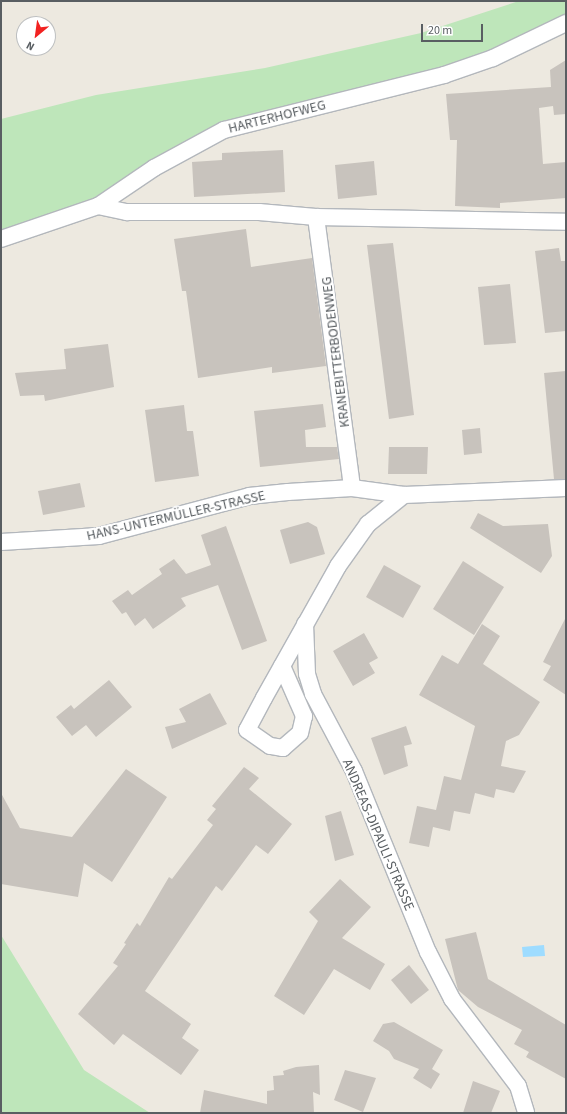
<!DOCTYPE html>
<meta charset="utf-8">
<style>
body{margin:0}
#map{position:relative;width:567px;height:1114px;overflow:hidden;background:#ede9e0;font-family:"Source Sans 3",sans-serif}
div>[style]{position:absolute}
.green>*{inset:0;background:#bee6ba}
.water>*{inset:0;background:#9edcff}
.building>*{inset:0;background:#c8c3bd}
.roads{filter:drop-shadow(1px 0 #b3b7bc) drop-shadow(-1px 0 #b3b7bc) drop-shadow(0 1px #b3b7bc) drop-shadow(0 -1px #b3b7bc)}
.street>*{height:16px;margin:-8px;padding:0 8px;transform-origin:8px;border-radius:8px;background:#fff}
span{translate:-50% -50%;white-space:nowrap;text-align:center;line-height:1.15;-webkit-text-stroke:4px #fff;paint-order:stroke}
.street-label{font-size:14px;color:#595e62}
.frame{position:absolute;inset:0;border:2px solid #595e62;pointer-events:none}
.north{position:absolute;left:16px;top:16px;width:40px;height:40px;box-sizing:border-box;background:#fff;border:1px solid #bdbfc0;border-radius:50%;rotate:209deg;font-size:11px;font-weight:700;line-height:16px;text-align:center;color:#595e62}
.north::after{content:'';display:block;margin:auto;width:14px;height:18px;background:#f22221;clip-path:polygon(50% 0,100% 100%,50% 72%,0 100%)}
.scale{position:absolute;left:421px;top:24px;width:62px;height:18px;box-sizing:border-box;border:2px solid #595e62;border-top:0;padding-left:5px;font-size:12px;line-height:14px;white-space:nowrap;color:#595e62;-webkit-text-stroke:3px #fff;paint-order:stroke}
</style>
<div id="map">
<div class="green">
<i style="clip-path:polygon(519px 1px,566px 1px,566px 23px,493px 58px,224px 130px,98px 206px,1px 239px,1px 119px,96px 95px,265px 68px,421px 33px)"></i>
<i style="clip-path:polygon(1px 935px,84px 1070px,150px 1113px,1px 1113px)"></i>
</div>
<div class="water">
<i style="clip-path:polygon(544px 945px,545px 956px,523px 957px,522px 947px)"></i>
</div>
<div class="building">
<i style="clip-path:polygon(566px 60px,566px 114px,554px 115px,553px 106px,539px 108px,543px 164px,566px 162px,566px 198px,500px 203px,500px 208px,455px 206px,457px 140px,450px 140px,446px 94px,551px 87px,550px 70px)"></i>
<i style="clip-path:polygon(283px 150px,285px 192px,194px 197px,192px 162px,222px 160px,222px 153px)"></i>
<i style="clip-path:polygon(374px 161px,377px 195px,338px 199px,335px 165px)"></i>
<i style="clip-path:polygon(246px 229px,251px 267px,312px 258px,326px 366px,272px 373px,272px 367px,198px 378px,186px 291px,182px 291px,174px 239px)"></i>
<i style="clip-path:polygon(393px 243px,414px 415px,389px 419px,367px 245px)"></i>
<i style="clip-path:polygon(559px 248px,561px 261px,566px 261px,566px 331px,545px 333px,535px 251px)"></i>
<i style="clip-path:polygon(510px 284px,516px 343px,484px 345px,478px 287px)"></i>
<i style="clip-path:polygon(108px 344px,114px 387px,45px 401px,44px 395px,20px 396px,15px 373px,66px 369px,64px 349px)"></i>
<i style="clip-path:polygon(566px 371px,566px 479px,554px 479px,544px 373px)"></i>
<i style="clip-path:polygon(323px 404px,326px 427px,305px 430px,306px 447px,337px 447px,339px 459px,260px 467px,254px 411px)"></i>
<i style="clip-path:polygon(184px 405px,187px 431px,193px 431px,199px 476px,155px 482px,145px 410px)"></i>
<i style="clip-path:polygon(480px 428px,482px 453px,464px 455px,462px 430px)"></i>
<i style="clip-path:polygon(389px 447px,428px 447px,427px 474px,388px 474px)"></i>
<i style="clip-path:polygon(80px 483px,85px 507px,43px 515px,38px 491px)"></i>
<i style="clip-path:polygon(478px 513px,503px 526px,548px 524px,552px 556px,541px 573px,470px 528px)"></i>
<i style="clip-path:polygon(308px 522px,317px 527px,325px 554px,290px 564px,280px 530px)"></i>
<i style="clip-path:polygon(226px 526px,267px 641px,242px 650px,218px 585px,181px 598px,186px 606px,153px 629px,145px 618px,135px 626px,126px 612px,122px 614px,112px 601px,128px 590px,132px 595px,162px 574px,159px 569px,174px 559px,186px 574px,211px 565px,201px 535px)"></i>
<i style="clip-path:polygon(463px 561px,504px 587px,474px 635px,433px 609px)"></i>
<i style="clip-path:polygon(384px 565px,421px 586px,403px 618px,366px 597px)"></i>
<i style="clip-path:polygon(566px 617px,566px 695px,543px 680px,551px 666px,543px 662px)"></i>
<i style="clip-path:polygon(482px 624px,500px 636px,483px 664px,540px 702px,519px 735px,506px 741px,501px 766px,526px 771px,514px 793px,496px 789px,494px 798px,475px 793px,470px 814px,454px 811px,450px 831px,433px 827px,429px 847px,409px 843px,417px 806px,436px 810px,444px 776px,461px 780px,475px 726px,419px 695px,442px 655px,458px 664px)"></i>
<i style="clip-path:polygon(364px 633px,378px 658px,369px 663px,375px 673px,353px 686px,333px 651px)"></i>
<i style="clip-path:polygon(109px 680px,132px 707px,96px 737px,86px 725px,72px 736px,56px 717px,71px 705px,74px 709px)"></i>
<i style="clip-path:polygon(210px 693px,227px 724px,172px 749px,165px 727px,186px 722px,179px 709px)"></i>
<i style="clip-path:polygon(406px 726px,412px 744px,404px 746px,408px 766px,384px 775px,371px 738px)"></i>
<i style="clip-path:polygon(244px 767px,259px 778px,249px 789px,292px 824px,268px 854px,256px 845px,222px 891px,216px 886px,145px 991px,191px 1024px,182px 1038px,199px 1050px,181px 1075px,123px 1034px,114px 1045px,78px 1014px,118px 966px,113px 963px,126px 944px,124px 943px,137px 923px,140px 926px,169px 877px,172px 879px,213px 825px,207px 820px,216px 809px,212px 806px)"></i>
<i style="clip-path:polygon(126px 769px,167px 797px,112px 882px,84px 863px,78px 897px,1px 884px,1px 793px,20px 828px,72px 837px)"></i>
<i style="clip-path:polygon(341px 811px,354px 855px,335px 861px,325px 816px)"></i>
<i style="clip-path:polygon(340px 879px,371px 907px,342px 938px,385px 964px,370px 990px,334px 969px,304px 1015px,274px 996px,318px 921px,309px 912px)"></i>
<i style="clip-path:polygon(476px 932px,488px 979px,566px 1025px,566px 1079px,526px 1057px,529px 1052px,514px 1044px,522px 1030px,478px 1007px,458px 990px,445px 939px)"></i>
<i style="clip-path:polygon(409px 965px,429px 990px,411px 1004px,391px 980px)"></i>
<i style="clip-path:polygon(394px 1022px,443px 1050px,432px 1069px,440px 1074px,431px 1089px,413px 1078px,419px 1069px,394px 1059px,389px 1051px,373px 1041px,383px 1024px)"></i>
<i style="clip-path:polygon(319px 1065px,320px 1095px,313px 1092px,314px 1113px,200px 1113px,204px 1090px,267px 1104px,267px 1091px,274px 1090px,273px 1076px,284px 1075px,283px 1071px,296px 1067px)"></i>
<i style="clip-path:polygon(345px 1070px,376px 1078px,363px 1112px,334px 1100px)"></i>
<i style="clip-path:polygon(473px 1081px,500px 1091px,491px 1113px,463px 1113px)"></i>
</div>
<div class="roads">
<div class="street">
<i style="left:98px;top:206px;width:30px;rotate:12deg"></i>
<i style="left:127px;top:212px;width:132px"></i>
<i style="left:259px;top:212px;width:57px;rotate:5deg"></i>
<i style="left:316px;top:217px;width:250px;rotate:1.1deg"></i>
<i style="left:316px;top:217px;width:273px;rotate:82.4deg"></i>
<i style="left:1px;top:239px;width:102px;rotate:-18.8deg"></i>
<i style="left:98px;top:206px;width:68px;rotate:-34.2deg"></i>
<i style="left:154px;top:168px;width:80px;rotate:-28.5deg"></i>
<i style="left:224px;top:130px;width:227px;rotate:-14deg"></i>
<i style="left:444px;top:75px;width:52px;rotate:-19.1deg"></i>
<i style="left:493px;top:58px;width:81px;rotate:-25.6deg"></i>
<i style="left:1px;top:542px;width:98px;rotate:-3.5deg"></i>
<i style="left:99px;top:536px;width:155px;rotate:-14.9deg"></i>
<i style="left:249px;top:496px;width:39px;rotate:-6deg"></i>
<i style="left:288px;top:492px;width:64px;rotate:-3.6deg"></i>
<i style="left:352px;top:488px;width:52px;rotate:7.7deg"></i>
<i style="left:404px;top:495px;width:162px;rotate:-2.5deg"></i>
<i style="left:305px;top:624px;width:50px;rotate:87.7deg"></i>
<i style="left:307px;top:674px;width:21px;rotate:73deg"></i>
<i style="left:313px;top:694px;width:87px;rotate:62deg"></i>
<i style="left:354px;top:771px;width:196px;rotate:67.8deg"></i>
<i style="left:428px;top:952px;width:53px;rotate:62.9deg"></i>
<i style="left:452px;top:999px;width:109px;rotate:52.8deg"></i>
<i style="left:518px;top:1086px;width:28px;rotate:73deg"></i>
<i style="left:282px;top:666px;width:55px;rotate:66.3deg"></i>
<i style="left:304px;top:716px;width:17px;rotate:103deg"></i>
<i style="left:300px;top:733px;width:23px;rotate:139deg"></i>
<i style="left:283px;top:748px;width:13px;rotate:-171deg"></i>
<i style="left:270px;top:746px;width:28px;rotate:-145deg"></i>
<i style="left:247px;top:730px;width:36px;rotate:-62deg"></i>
<i style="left:264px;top:698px;width:151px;rotate:-60.7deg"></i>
<i style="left:338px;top:566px;width:52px;rotate:-54.5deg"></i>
<i style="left:368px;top:524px;width:46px;rotate:-38.9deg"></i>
</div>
</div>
<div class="street-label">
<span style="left:277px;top:117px;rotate:-14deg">HARTERHOFWEG</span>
<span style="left:336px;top:352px;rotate:-97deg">KRANEBITTERBODENWEG</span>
<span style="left:176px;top:516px;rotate:-13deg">HANS-UNTERMÜLLER-STRASSE</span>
<span style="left:378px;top:835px;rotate:67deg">ANDREAS-DIPAULI-STRASSE</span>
</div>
<div class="frame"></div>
<div class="north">N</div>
<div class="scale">20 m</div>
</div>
